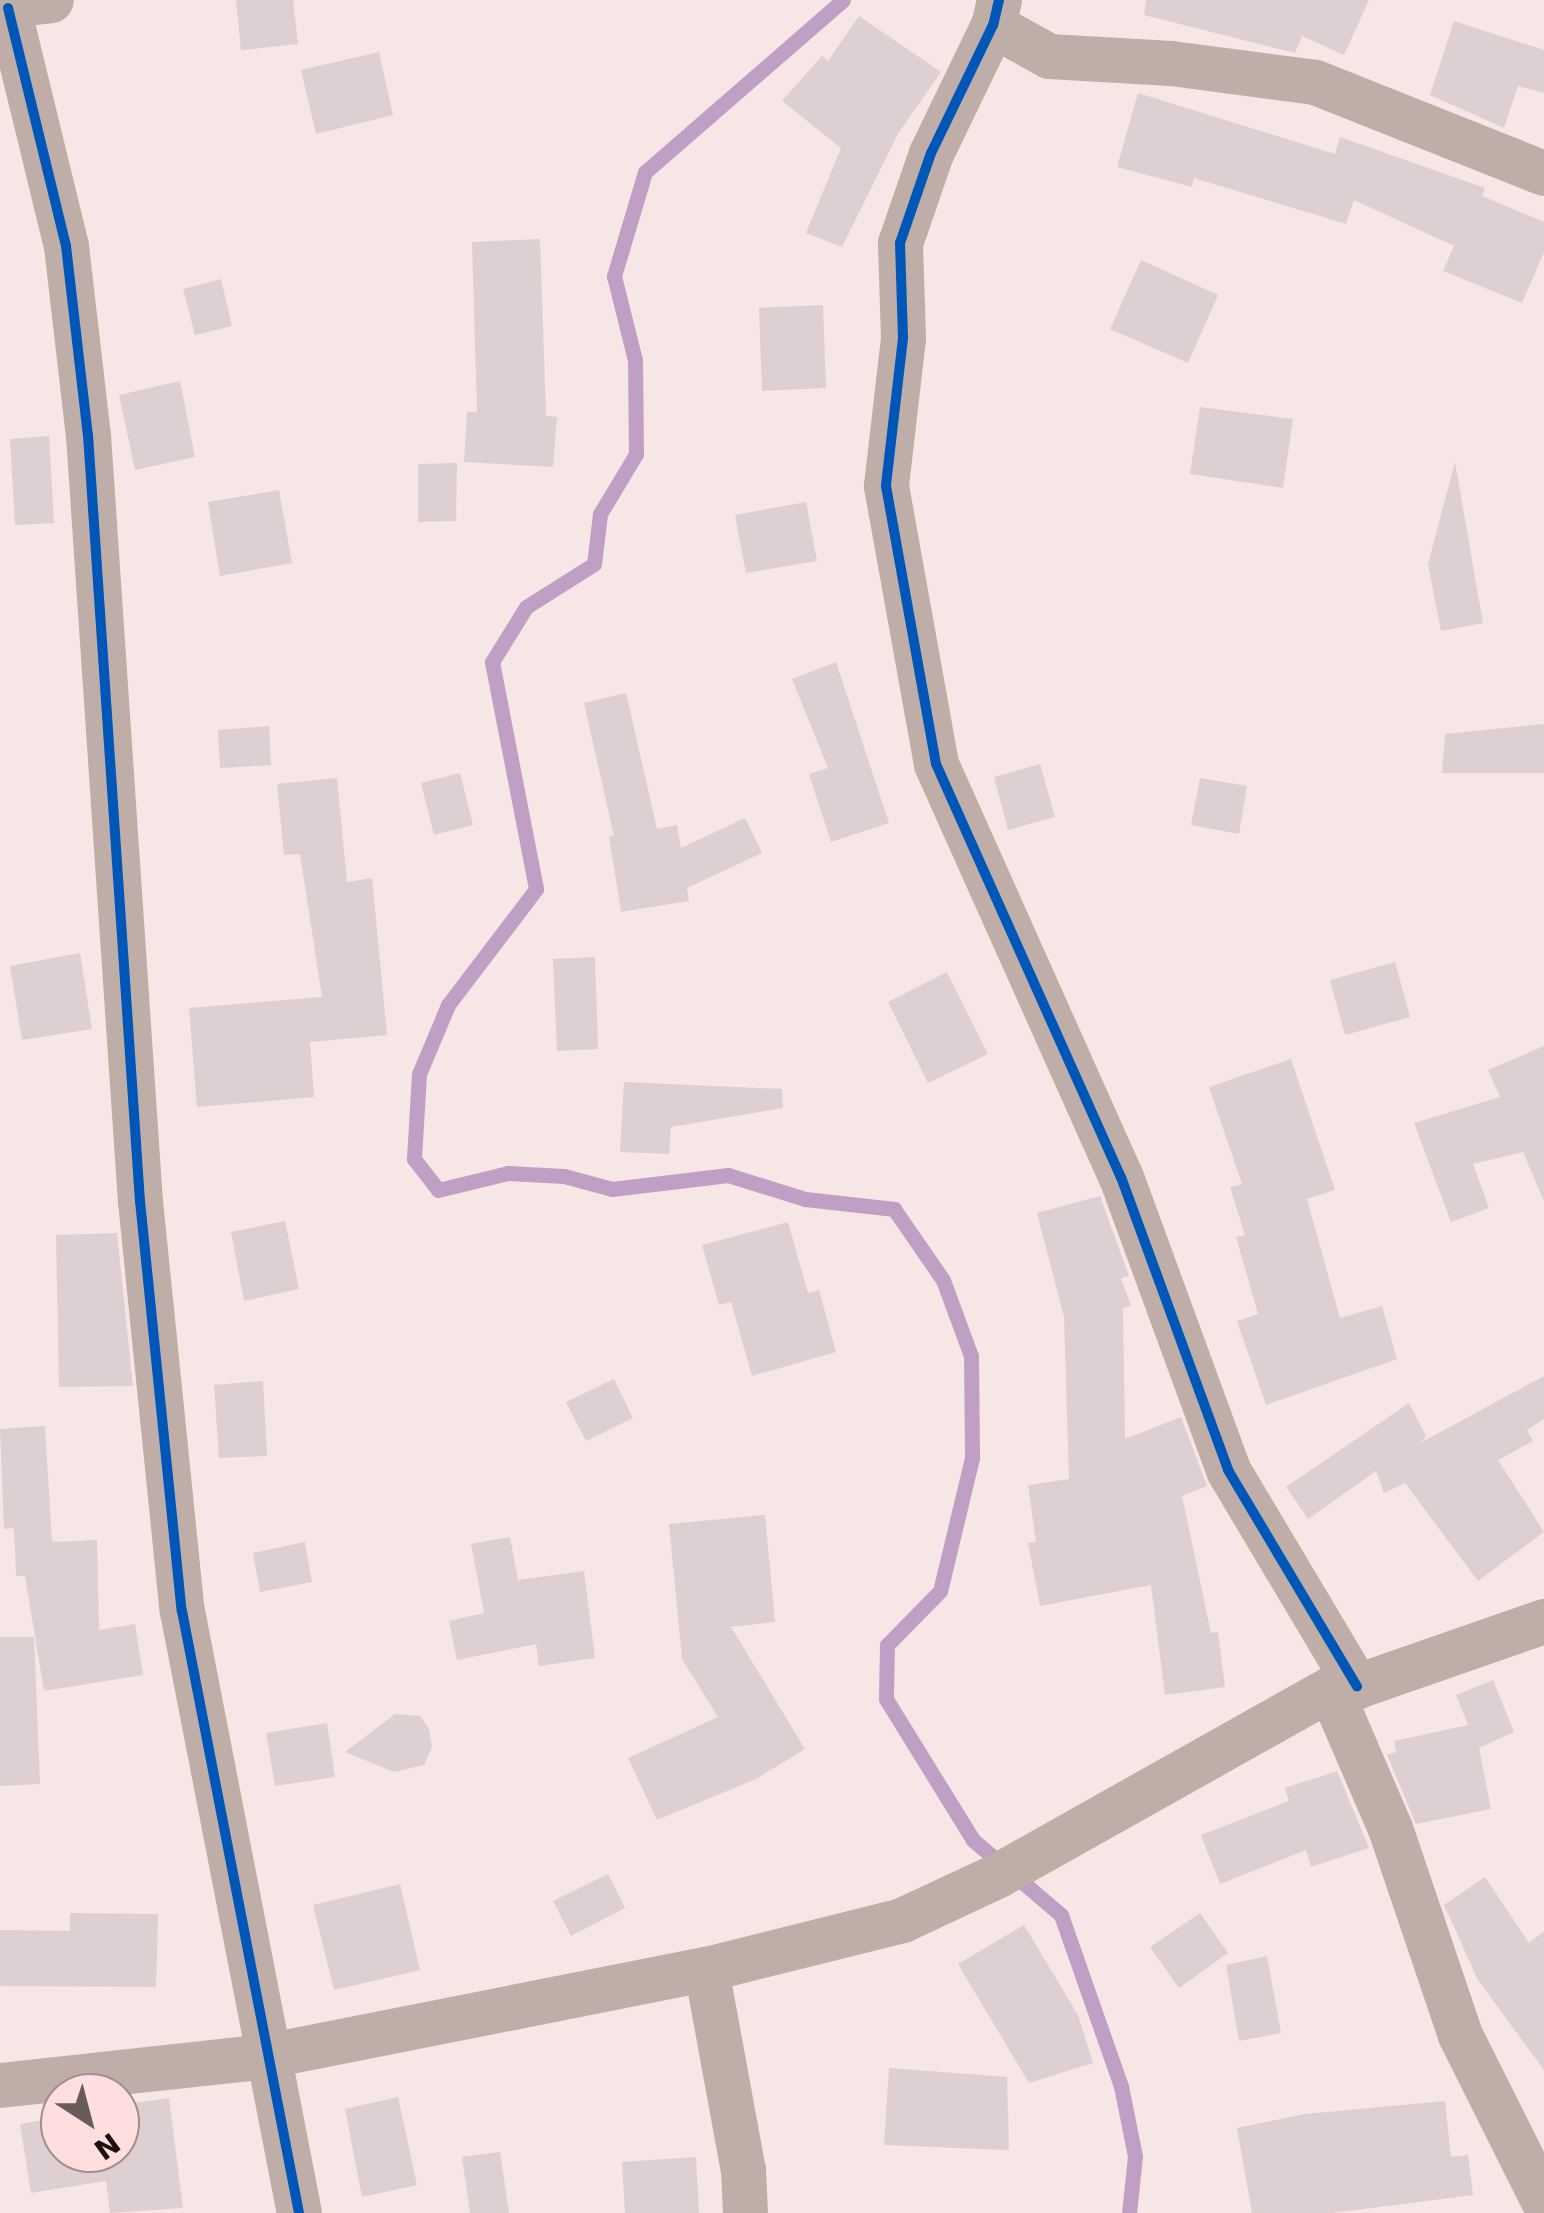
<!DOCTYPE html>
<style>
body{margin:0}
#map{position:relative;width:1544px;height:2213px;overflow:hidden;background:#f7e6e6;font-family:"DejaVu Sans",sans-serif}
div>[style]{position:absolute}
.stream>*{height:15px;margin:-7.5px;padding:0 7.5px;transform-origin:7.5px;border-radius:7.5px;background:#c09fc5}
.building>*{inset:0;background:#ddcfd2}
.minor>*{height:45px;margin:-22.5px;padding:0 22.5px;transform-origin:22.5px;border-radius:22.5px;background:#bfada7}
.cycleway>*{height:10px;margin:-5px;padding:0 5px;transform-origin:5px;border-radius:5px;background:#0057b8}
span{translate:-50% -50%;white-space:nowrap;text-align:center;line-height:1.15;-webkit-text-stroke:9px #ffdedf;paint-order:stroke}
.north{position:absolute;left:40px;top:2073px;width:100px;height:100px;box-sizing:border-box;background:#ffdedf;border:2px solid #a58c8d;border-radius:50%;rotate:144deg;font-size:28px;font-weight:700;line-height:40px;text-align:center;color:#1d1011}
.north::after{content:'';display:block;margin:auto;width:35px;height:45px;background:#695b5c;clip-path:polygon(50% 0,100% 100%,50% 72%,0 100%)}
</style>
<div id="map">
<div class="stream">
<i style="left:843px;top:0;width:262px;rotate:139deg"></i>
<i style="left:645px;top:172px;width:109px;rotate:106.6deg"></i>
<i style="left:614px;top:276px;width:87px;rotate:76deg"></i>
<i style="left:635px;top:360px;width:94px;rotate:89.4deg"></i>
<i style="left:636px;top:454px;width:70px;rotate:121deg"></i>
<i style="left:600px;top:514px;width:50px;rotate:96.8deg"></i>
<i style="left:594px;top:564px;width:80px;rotate:147.7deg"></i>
<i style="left:526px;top:607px;width:65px;rotate:121.7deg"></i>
<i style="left:492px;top:662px;width:231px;rotate:79deg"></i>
<i style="left:536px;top:889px;width:146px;rotate:127.2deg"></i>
<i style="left:448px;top:1005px;width:75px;rotate:112.8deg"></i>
<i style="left:419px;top:1074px;width:85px;rotate:93.4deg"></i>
<i style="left:414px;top:1159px;width:39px;rotate:52deg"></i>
<i style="left:438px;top:1190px;width:72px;rotate:-13.7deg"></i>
<i style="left:508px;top:1173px;width:56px;rotate:3.1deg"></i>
<i style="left:564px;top:1176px;width:50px;rotate:15.2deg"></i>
<i style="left:612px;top:1189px;width:117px;rotate:-6.9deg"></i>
<i style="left:728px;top:1175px;width:81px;rotate:17.3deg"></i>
<i style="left:805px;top:1199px;width:90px;rotate:6.4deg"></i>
<i style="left:894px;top:1209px;width:86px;rotate:55.4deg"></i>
<i style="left:943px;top:1280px;width:81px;rotate:69.8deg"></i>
<i style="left:971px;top:1356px;width:102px;rotate:89.4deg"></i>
<i style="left:972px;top:1458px;width:137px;rotate:103.5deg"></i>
<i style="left:940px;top:1591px;width:76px;rotate:134.5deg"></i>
<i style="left:887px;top:1645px;width:54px;rotate:91.1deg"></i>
<i style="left:886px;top:1699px;width:166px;rotate:58.3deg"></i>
<i style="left:973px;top:1840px;width:116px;rotate:40.4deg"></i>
<i style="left:1061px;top:1915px;width:181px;rotate:70.7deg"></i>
<i style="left:1121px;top:2086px;width:71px;rotate:78.7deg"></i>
<i style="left:1135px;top:2156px;width:57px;rotate:96deg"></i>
</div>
<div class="building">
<i style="clip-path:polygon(236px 0,293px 0,298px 44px,241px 50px)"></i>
<i style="clip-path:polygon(1146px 0,1369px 0,1344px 55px,1302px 36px,1295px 53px,1144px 15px)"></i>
<i style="clip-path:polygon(859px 16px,941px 72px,899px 132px,842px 247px,806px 233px,841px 148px,782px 101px,822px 56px,828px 61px)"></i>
<i style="clip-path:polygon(1454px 21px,1544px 50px,1544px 93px,1518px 86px,1504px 128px,1430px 95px)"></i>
<i style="clip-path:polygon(379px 52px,393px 115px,316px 134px,301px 70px)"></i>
<i style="clip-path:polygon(1138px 93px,1335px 154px,1340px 137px,1485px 188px,1482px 196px,1544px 222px,1544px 252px,1522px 303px,1443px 271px,1454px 246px,1354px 200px,1346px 224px,1194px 178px,1192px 187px,1117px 167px)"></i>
<i style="clip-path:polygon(540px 239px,546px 416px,557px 417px,553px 467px,464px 462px,467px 412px,477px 412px,472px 242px)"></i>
<i style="clip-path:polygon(1141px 260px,1218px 295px,1188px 363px,1110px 329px)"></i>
<i style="clip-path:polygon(221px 279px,232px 326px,195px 335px,183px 289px)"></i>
<i style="clip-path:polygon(823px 305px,826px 388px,762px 391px,759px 308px)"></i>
<i style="clip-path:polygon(180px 381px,195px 457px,135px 470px,119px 395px)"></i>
<i style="clip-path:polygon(1200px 407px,1293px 419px,1283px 488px,1190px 474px)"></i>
<i style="clip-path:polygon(49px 436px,54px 523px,15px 525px,10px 439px)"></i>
<i style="clip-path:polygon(1455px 462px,1483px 623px,1441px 631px,1428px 564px)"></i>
<i style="clip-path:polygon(457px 463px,456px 521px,418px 522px,418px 464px)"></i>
<i style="clip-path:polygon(279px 490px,292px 563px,220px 576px,208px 502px)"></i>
<i style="clip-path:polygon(806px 502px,817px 561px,746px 573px,735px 515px)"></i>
<i style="clip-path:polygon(836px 662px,889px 823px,831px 842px,809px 774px,828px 768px,792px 679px)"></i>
<i style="clip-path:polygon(626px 693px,657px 829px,677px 825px,681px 848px,745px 818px,762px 853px,687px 888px,689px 901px,621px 912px,609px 836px,614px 836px,584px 703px)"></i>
<i style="clip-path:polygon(1544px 724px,1544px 773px,1442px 773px,1445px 734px)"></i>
<i style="clip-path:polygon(269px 726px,271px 765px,220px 768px,218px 730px)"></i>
<i style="clip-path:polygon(1040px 764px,1055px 817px,1008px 830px,994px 777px)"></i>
<i style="clip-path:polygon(460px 773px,473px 825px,434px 835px,421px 783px)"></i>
<i style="clip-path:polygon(337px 778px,347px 882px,372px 878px,387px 1035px,310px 1042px,314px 1097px,197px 1107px,189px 1008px,322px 997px,300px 854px,284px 855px,277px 784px)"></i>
<i style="clip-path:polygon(1200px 778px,1247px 786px,1239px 834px,1191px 825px)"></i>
<i style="clip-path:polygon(80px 953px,92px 1029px,22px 1040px,10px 966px)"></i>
<i style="clip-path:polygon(595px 957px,598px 1049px,557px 1051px,553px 959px)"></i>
<i style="clip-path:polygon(1395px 962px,1410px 1017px,1345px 1035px,1330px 980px)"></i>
<i style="clip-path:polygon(947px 972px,988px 1054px,928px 1083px,888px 1002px)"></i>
<i style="clip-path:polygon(1544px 1046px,1544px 1201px,1523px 1152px,1473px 1164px,1489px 1208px,1451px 1222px,1414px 1123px,1500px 1097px,1488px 1070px)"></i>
<i style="clip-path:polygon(1291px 1059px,1335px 1190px,1307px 1199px,1340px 1318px,1382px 1306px,1397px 1359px,1266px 1405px,1237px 1321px,1258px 1314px,1236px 1237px,1245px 1235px,1230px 1187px,1242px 1184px,1209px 1087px)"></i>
<i style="clip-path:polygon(624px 1082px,782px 1089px,783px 1108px,671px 1127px,669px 1154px,620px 1152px)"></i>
<i style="clip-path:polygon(1100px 1196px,1129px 1276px,1121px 1278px,1131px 1306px,1123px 1308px,1125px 1439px,1181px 1417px,1207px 1486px,1182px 1496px,1211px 1633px,1218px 1632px,1225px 1687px,1165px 1695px,1151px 1585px,1040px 1606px,1028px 1543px,1036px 1542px,1028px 1485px,1069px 1479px,1064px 1317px,1037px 1213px)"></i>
<i style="clip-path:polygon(285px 1221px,299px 1289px,244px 1301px,231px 1232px)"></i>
<i style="clip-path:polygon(788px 1222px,808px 1293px,819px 1290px,836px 1352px,752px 1376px,731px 1302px,719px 1305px,702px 1245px)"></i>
<i style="clip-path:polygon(117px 1233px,133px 1386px,59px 1387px,56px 1235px)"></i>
<i style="clip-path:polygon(1544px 1376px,1544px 1419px,1527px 1430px,1533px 1441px,1498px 1460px,1544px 1532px,1478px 1581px,1405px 1483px,1384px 1493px,1376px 1471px,1308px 1519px,1286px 1487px,1409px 1403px,1426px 1436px,1420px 1443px)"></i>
<i style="clip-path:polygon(614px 1379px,633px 1418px,586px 1441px,566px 1402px)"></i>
<i style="clip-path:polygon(263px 1381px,267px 1456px,219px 1458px,214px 1385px)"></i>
<i style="clip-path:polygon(45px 1426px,52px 1542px,97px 1540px,99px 1630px,135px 1624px,143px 1675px,44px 1691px,25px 1576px,16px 1576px,14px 1528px,4px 1529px,0 1429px)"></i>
<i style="clip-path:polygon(765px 1515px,775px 1622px,731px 1627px,805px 1749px,756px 1779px,657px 1820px,628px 1758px,718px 1717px,682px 1659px,669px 1524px)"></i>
<i style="clip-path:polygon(510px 1537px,518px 1580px,584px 1571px,595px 1658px,539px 1666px,536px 1644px,457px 1660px,449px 1621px,484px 1613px,471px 1544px)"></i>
<i style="clip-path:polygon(305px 1542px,312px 1582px,260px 1592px,253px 1553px)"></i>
<i style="clip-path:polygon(0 1637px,34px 1637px,40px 1784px,0 1786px)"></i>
<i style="clip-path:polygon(1493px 1680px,1514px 1732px,1479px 1748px,1491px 1809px,1416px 1824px,1387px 1755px,1396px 1752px,1394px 1741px,1468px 1725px,1456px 1695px)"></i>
<i style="clip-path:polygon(395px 1714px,420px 1716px,429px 1729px,432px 1747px,424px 1765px,394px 1772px,345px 1752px)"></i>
<i style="clip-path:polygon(327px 1723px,335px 1777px,275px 1786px,266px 1733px)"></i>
<i style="clip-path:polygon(1337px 1771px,1369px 1848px,1311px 1867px,1306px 1850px,1220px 1884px,1201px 1835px,1289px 1801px,1285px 1788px)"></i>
<i style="clip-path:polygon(608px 1874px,625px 1908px,571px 1936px,553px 1901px)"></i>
<i style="clip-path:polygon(1485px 1877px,1529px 1943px,1544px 1931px,1544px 2070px,1478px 1980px,1444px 1905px)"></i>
<i style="clip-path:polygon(400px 1884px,420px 1970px,334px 1990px,313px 1905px)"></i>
<i style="clip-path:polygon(70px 1913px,158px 1914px,156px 1987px,0 1986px,0 1930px,70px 1931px)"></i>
<i style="clip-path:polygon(1200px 1913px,1228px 1953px,1179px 1988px,1150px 1947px)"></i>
<i style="clip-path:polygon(1024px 1925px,1078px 2015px,1093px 2063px,1029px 2083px,958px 1964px)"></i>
<i style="clip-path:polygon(1267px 1956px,1281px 2033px,1239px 2041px,1226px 1965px)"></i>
<i style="clip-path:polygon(889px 2068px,1007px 2077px,1009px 2150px,884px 2145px)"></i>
<i style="clip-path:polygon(398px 2097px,417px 2185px,362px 2197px,345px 2109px)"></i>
<i style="clip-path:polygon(169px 2098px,183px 2208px,110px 2213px,106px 2181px,31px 2193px,20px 2124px,60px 2117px,60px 2153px,120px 2153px,120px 2105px)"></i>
<i style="clip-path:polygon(1445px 2101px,1451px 2157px,1468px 2155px,1473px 2195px,1332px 2213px,1252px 2213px,1237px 2128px,1305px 2114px)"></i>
<i style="clip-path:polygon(500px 2152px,509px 2213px,470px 2213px,462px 2157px)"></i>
<i style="clip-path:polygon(696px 2157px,699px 2213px,625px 2213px,622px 2162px)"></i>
</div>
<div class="minor">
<i style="left:999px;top:0;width:26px;rotate:103deg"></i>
<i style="left:993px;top:25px;width:142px;rotate:115.8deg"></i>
<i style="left:931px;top:153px;width:95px;rotate:109deg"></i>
<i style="left:900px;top:243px;width:95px;rotate:88.2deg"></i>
<i style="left:903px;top:338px;width:149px;rotate:96.6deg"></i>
<i style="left:886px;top:486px;width:282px;rotate:79.8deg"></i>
<i style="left:936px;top:764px;width:453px;rotate:65.9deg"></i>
<i style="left:1121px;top:1177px;width:312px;rotate:69.9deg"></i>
<i style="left:1228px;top:1470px;width:252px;rotate:59.2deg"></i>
<i style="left:0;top:6px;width:51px;rotate:-6.7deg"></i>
<i style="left:8px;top:8px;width:245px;rotate:76.3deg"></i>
<i style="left:66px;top:246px;width:190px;rotate:83.4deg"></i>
<i style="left:88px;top:435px;width:768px;rotate:86.12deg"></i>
<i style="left:140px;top:1201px;width:412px;rotate:84.2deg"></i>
<i style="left:182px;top:1611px;width:613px;rotate:79deg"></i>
<i style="left:993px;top:25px;width:64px;rotate:29deg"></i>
<i style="left:1049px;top:56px;width:122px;rotate:3.3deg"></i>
<i style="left:1171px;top:63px;width:145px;rotate:7.5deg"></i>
<i style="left:1315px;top:82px;width:246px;rotate:21.7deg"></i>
<i style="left:1330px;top:1689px;width:151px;rotate:66.7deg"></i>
<i style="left:1390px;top:1828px;width:219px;rotate:71.3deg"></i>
<i style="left:1460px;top:2035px;width:188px;rotate:63.4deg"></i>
<i style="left:706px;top:1969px;width:204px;rotate:79.6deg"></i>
<i style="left:743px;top:2170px;width:43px;rotate:87.3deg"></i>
<i style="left:0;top:2085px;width:267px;rotate:-6.2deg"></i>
<i style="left:265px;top:2056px;width:449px;rotate:-11.2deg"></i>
<i style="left:706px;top:1969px;width:202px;rotate:-14deg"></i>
<i style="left:902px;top:1920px;width:106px;rotate:-25.1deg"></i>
<i style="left:998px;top:1875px;width:381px;rotate:-29.3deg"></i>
<i style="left:1330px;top:1689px;width:27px;rotate:-6deg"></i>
<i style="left:1357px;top:1686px;width:198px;rotate:-19.2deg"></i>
</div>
<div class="cycleway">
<i style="left:999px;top:0;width:26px;rotate:103deg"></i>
<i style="left:993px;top:25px;width:142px;rotate:115.8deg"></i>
<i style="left:931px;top:153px;width:95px;rotate:109deg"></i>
<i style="left:900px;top:243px;width:95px;rotate:88.2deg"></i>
<i style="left:903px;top:338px;width:149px;rotate:96.6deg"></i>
<i style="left:886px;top:486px;width:282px;rotate:79.8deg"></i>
<i style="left:936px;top:764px;width:453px;rotate:65.9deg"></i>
<i style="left:1121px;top:1177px;width:312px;rotate:69.9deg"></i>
<i style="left:1228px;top:1470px;width:252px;rotate:59.2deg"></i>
<i style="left:8px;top:8px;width:245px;rotate:76.3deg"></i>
<i style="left:66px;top:246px;width:190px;rotate:83.4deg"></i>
<i style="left:88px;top:435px;width:768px;rotate:86.12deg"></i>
<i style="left:140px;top:1201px;width:412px;rotate:84.2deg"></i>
<i style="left:182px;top:1611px;width:613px;rotate:79deg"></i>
</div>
<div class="north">N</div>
</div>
